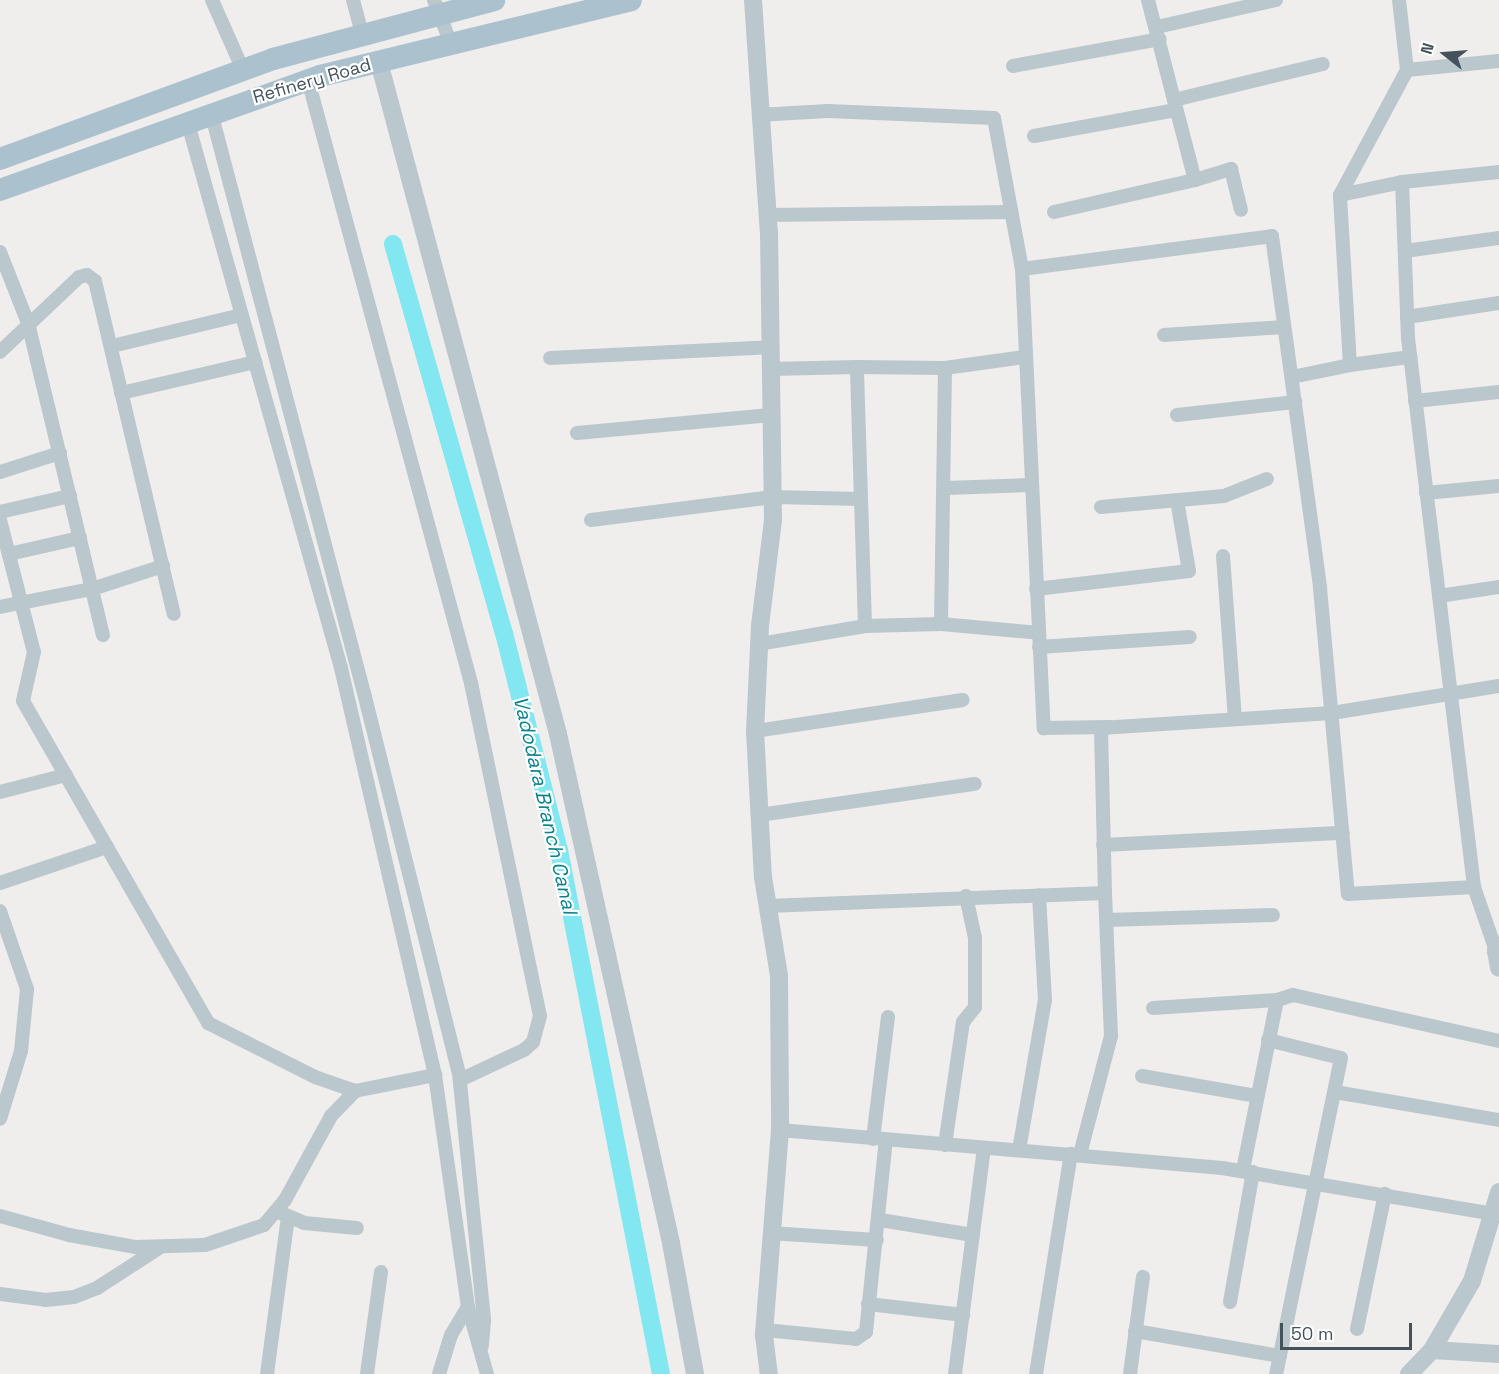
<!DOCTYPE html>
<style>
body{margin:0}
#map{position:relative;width:1499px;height:1374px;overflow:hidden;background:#f0eded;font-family:"Space Grotesk",sans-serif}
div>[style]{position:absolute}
.canal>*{height:18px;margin:-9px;padding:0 9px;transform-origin:9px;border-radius:9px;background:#82e7f0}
.minor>*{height:14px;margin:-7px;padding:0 7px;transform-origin:7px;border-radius:7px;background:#bac7cd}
.tertiary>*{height:18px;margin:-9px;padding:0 9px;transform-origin:9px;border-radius:9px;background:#bac7cd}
.primary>*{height:22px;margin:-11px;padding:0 11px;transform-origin:11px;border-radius:11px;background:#abc1ce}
span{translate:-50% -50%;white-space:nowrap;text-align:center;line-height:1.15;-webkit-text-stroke:4.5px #fff;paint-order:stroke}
.street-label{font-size:18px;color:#44535b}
.water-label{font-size:20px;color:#07838f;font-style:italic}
.north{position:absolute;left:1415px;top:24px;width:60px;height:60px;-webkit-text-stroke:4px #fff;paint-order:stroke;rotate:287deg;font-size:16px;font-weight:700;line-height:24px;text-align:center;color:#44535b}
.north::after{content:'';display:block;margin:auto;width:21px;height:27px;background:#44535b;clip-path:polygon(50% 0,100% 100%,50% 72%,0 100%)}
.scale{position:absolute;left:1280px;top:1323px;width:132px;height:27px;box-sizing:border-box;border:3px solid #44535b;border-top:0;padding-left:8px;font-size:18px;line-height:21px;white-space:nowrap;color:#44535b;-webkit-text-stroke:4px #fff;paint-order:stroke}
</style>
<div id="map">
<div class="canal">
<i style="left:393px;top:244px;width:405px;rotate:74.1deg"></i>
<i style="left:504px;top:633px;width:224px;rotate:75.8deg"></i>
<i style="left:559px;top:850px;width:534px;rotate:78.98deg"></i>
</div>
<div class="minor">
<i style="left:212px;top:0;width:77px;rotate:66.1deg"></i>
<i style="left:353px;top:0;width:35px;rotate:75deg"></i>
<i style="left:434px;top:0;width:47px;rotate:68.9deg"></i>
<i style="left:1148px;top:0;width:186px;rotate:75.4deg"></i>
<i style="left:1195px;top:180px;width:38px;rotate:-17deg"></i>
<i style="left:1231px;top:169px;width:42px;rotate:76.3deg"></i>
<i style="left:1399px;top:0;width:70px;rotate:83.5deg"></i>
<i style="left:1407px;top:70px;width:92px;rotate:-5.6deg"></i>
<i style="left:1157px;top:27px;width:122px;rotate:-12.8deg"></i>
<i style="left:1013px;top:66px;width:149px;rotate:-10.4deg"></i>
<i style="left:308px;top:80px;width:625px;rotate:74.87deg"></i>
<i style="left:471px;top:683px;width:340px;rotate:78.3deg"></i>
<i style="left:540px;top:1016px;width:27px;rotate:105deg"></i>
<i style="left:533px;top:1042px;width:12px;rotate:138deg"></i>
<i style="left:524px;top:1050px;width:71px;rotate:154.9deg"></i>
<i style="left:1174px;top:100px;width:153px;rotate:-13.6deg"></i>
<i style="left:211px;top:112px;width:605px;rotate:75.25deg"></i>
<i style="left:365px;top:697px;width:388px;rotate:76deg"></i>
<i style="left:459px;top:1073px;width:249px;rotate:84.2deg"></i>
<i style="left:484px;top:1321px;width:25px;rotate:95deg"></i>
<i style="left:759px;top:115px;width:69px;rotate:-3.3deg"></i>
<i style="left:828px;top:111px;width:166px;rotate:2.4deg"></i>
<i style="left:994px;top:118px;width:154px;rotate:79.5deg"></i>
<i style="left:1022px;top:269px;width:252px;rotate:-7.5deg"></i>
<i style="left:1272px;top:236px;width:355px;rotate:82.2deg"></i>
<i style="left:1320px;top:588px;width:307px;rotate:84.8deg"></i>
<i style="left:1348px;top:894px;width:126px;rotate:-3.2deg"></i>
<i style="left:187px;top:120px;width:569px;rotate:74.3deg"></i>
<i style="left:341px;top:668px;width:418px;rotate:77deg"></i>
<i style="left:435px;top:1075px;width:234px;rotate:81.9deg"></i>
<i style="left:468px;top:1307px;width:70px;rotate:74.2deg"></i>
<i style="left:1034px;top:136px;width:144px;rotate:-10.4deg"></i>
<i style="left:1402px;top:182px;width:98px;rotate:-5.9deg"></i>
<i style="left:1340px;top:195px;width:142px;rotate:-61.8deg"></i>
<i style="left:1054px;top:212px;width:145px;rotate:-12.8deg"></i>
<i style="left:768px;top:215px;width:243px;rotate:-0.7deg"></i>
<i style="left:1405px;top:251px;width:95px;rotate:-7.9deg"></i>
<i style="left:0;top:252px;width:76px;rotate:68.5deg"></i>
<i style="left:28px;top:323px;width:321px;rotate:76.5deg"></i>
<i style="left:1022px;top:269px;width:460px;rotate:87.3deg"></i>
<i style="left:1044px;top:728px;width:65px;rotate:-0.9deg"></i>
<i style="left:1407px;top:317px;width:93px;rotate:-8.7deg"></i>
<i style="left:1164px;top:335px;width:120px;rotate:-3.8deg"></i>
<i style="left:112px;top:346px;width:133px;rotate:-13.5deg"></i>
<i style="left:0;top:352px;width:109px;rotate:-43.5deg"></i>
<i style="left:79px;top:277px;width:8px;rotate:-14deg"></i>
<i style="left:87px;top:275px;width:10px;rotate:37deg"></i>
<i style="left:95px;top:281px;width:342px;rotate:76.7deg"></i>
<i style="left:550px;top:358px;width:221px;rotate:-2.8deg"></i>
<i style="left:1350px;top:365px;width:61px;rotate:-7.6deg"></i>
<i style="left:945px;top:368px;width:80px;rotate:-7.9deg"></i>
<i style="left:771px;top:369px;width:86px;rotate:-1.3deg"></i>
<i style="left:1292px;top:377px;width:59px;rotate:-11.7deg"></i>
<i style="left:1350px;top:365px;width:170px;rotate:-93.4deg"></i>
<i style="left:1340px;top:195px;width:63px;rotate:-11.8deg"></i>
<i style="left:1402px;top:182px;width:156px;rotate:87.8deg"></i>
<i style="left:1408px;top:338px;width:553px;rotate:83.14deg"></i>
<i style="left:1474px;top:887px;width:68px;rotate:71deg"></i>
<i style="left:121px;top:393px;width:138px;rotate:-13deg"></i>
<i style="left:1415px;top:401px;width:84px;rotate:-6.1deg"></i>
<i style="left:1177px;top:415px;width:119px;rotate:-6.3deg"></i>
<i style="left:577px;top:433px;width:195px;rotate:-5.3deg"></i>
<i style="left:0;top:472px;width:63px;rotate:-17.6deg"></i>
<i style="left:946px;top:488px;width:84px;rotate:-2deg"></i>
<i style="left:1426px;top:493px;width:73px;rotate:-5.5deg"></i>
<i style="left:1101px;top:507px;width:123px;rotate:-5.1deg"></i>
<i style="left:1224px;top:496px;width:46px;rotate:-21.6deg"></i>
<i style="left:0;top:512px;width:72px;rotate:-12.9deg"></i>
<i style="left:0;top:520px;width:136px;rotate:75.6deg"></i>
<i style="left:34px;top:652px;width:50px;rotate:102.7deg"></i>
<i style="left:23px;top:701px;width:371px;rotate:60.1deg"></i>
<i style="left:208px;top:1023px;width:120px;rotate:26.8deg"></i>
<i style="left:315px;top:1077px;width:42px;rotate:19.3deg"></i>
<i style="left:355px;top:1091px;width:82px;rotate:-11.3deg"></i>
<i style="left:591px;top:520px;width:183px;rotate:-7.2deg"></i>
<i style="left:773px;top:497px;width:87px;rotate:1.3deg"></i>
<i style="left:9px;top:554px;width:73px;rotate:-12.7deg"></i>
<i style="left:1223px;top:556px;width:163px;rotate:85.8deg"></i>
<i style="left:1036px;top:589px;width:154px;rotate:-6.7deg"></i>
<i style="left:1189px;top:571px;width:72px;rotate:-99.6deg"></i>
<i style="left:1439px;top:596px;width:61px;rotate:-8.5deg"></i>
<i style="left:0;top:607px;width:94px;rotate:-11.1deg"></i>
<i style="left:92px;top:589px;width:75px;rotate:-17.9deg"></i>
<i style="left:865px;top:626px;width:76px;rotate:-1.5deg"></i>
<i style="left:941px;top:624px;width:98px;rotate:5.2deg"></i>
<i style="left:759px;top:644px;width:108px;rotate:-9.6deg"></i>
<i style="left:865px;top:626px;width:259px;rotate:-91.8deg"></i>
<i style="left:857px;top:367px;width:88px;rotate:0.7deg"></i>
<i style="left:945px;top:368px;width:256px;rotate:90.9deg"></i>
<i style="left:1039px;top:647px;width:151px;rotate:-3.8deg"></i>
<i style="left:755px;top:731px;width:210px;rotate:-8.5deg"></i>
<i style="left:0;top:792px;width:68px;rotate:-14.4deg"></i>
<i style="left:759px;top:815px;width:218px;rotate:-8.2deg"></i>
<i style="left:1103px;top:845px;width:240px;rotate:-2.9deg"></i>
<i style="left:0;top:883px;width:113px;rotate:-18.6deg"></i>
<i style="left:1105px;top:893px;width:165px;rotate:-91.4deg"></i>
<i style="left:1101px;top:728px;width:231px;rotate:-3.7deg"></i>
<i style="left:1332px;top:713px;width:169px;rotate:-9.2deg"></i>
<i style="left:767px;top:906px;width:338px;rotate:-2.2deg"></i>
<i style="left:1105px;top:893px;width:143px;rotate:87.6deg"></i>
<i style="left:1111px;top:1036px;width:122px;rotate:104.7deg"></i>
<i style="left:0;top:911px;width:83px;rotate:70.9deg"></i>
<i style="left:27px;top:989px;width:62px;rotate:95.5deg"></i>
<i style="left:21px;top:1051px;width:71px;rotate:107.2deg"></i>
<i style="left:1107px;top:920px;width:166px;rotate:-1.7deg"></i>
<i style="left:1153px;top:1008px;width:124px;rotate:-3.7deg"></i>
<i style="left:1268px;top:1040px;width:75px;rotate:13.9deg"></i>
<i style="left:1341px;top:1058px;width:323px;rotate:101.6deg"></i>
<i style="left:1142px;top:1076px;width:117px;rotate:9.9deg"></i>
<i style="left:1335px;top:1092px;width:166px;rotate:9.7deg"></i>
<i style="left:780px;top:1130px;width:444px;rotate:4.9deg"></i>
<i style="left:1222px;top:1168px;width:281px;rotate:9.6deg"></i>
<i style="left:873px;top:1139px;width:123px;rotate:-83deg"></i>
<i style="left:945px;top:1145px;width:124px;rotate:-81.7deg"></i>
<i style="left:963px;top:1022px;width:19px;rotate:-51deg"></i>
<i style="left:975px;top:1007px;width:69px;rotate:-90deg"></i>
<i style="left:975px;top:938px;width:43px;rotate:-102.1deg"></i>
<i style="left:1019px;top:1150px;width:152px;rotate:-80.2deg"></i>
<i style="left:1045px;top:1000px;width:105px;rotate:-93.3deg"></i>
<i style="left:1243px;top:1170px;width:173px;rotate:-78.7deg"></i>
<i style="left:1277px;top:1000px;width:17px;rotate:-17deg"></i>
<i style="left:1293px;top:995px;width:211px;rotate:12.6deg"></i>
<i style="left:281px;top:1213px;width:25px;rotate:23deg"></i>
<i style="left:304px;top:1223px;width:53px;rotate:5.4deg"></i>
<i style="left:0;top:1216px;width:72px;rotate:15.4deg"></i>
<i style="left:69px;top:1235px;width:68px;rotate:10.2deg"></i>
<i style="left:136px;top:1247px;width:69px;rotate:-1.7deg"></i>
<i style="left:205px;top:1245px;width:62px;rotate:-18.7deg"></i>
<i style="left:264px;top:1225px;width:33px;rotate:-50deg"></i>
<i style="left:285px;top:1200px;width:96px;rotate:-61.3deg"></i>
<i style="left:331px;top:1116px;width:35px;rotate:-46deg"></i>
<i style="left:880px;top:1220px;width:94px;rotate:9.2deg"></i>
<i style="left:770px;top:1233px;width:107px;rotate:3.7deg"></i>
<i style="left:0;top:1294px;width:46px;rotate:7.4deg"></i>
<i style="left:46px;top:1300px;width:28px;rotate:-6deg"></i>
<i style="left:74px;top:1297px;width:25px;rotate:-21deg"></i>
<i style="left:97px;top:1288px;width:74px;rotate:-32.8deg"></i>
<i style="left:1230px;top:1302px;width:132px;rotate:-80deg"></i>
<i style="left:868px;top:1304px;width:96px;rotate:6.6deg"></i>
<i style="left:1357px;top:1329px;width:138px;rotate:-78.3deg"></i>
<i style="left:765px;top:1330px;width:91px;rotate:5.6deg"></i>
<i style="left:856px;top:1339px;width:12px;rotate:-35deg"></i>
<i style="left:866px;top:1332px;width:193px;rotate:-84.1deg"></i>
<i style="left:1135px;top:1331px;width:147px;rotate:9.8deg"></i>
<i style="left:267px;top:1374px;width:158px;rotate:-82.4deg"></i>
<i style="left:367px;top:1374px;width:103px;rotate:-82.2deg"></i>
<i style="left:439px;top:1374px;width:41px;rotate:-72.9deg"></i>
<i style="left:451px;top:1335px;width:33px;rotate:-59deg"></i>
<i style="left:955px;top:1374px;width:228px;rotate:-82.7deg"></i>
<i style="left:1036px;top:1374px;width:223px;rotate:-81deg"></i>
<i style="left:1130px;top:1374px;width:98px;rotate:-82.4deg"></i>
</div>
<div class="tertiary">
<i style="left:753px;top:0;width:233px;rotate:86.1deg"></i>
<i style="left:769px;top:232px;width:288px;rotate:89.2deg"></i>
<i style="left:773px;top:520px;width:107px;rotate:97deg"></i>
<i style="left:760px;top:626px;width:105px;rotate:92.7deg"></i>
<i style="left:755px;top:731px;width:146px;rotate:86.9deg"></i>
<i style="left:763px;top:877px;width:100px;rotate:80.8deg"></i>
<i style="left:779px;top:976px;width:154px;rotate:89.6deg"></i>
<i style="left:780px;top:1130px;width:206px;rotate:94.5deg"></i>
<i style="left:764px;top:1335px;width:39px;rotate:83deg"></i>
<i style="left:379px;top:62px;width:695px;rotate:75.08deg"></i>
<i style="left:558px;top:734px;width:521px;rotate:77.48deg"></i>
<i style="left:671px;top:1243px;width:133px;rotate:79.6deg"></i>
<i style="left:1499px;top:946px;width:6px;rotate:121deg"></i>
<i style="left:1496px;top:951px;width:17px;rotate:80deg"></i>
<i style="left:1432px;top:1350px;width:67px;rotate:3.4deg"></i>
<i style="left:1409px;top:1374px;width:33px;rotate:-46deg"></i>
<i style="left:1432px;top:1350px;width:80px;rotate:-59.9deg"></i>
<i style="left:1472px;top:1281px;width:93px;rotate:-73.1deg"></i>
</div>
<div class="primary">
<i style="left:0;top:159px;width:291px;rotate:-20.1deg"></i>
<i style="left:273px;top:59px;width:229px;rotate:-14.9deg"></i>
<i style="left:0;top:190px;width:340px;rotate:-19.6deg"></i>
<i style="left:320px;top:76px;width:320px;rotate:-13.7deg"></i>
</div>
<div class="street-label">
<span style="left:312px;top:81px;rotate:-16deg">Refinery Road</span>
</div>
<div class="water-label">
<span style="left:545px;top:805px;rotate:77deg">Vadodara Branch Canal</span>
</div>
<div class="north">N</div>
<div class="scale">50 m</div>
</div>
